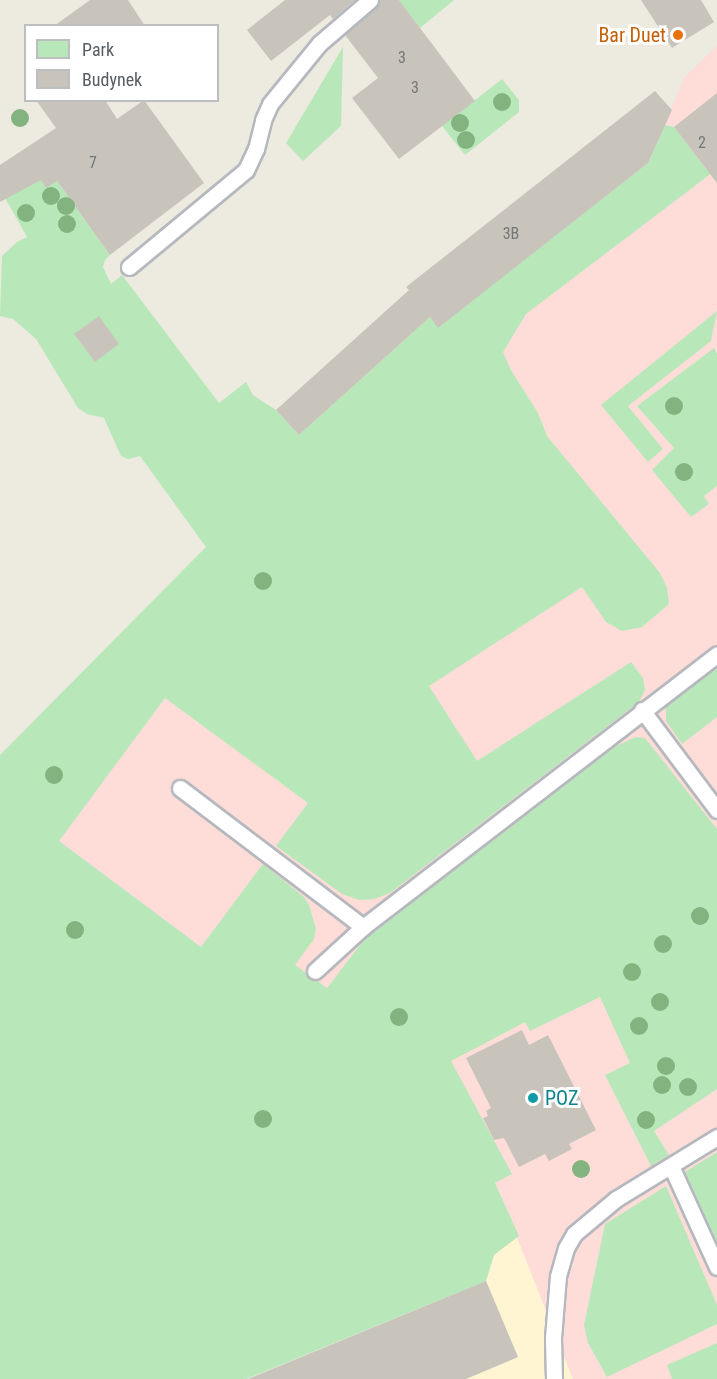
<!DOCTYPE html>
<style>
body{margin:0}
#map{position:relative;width:717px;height:1379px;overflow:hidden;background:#edeadf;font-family:"Roboto Condensed",sans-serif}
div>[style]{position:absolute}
.commercial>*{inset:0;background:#fff5d2}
.medical>*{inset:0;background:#fedcd8}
.green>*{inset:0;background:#b8e8b9}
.building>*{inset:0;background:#c8c4bc}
.roads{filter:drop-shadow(2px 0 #b5b8be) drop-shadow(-2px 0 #b5b8be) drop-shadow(0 2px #b5b8be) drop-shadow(0 -2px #b5b8be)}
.service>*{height:15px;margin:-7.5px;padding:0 7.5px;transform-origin:7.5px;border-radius:7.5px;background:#fff}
.trees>*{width:18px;height:18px;margin:-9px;border-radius:50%;background:#83b47f}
.dots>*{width:16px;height:16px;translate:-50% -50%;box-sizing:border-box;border:3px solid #fff;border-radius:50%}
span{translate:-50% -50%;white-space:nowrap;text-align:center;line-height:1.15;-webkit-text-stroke:6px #fff;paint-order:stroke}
.number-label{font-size:16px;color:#747778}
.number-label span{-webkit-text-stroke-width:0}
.food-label{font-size:20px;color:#c56008}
.right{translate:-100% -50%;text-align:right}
.culture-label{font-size:20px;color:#0d838f}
.left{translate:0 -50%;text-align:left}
.legend{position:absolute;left:24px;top:24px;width:195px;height:78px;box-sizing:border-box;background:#fff;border:2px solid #bcbec0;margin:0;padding:8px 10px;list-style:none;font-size:18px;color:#585d62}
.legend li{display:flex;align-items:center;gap:12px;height:30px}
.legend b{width:30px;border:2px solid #bcbec0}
</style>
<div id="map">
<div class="commercial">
<i style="clip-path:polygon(519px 1236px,564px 1356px,573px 1379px,466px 1379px,518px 1357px,486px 1281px,494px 1255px)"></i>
</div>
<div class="medical">
<i style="clip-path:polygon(717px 46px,717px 1379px,573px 1379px,495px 1182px,149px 1335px,0 755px,438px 328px,648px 163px,684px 78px)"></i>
</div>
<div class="green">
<i style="clip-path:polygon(399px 0,454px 0,420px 28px)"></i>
<i style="clip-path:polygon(343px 47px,341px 126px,303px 161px,286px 143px)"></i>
<i style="clip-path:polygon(502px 79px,519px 100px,519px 112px,465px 155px,442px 126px)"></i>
<i style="clip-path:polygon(665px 125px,674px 127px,706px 169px,717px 169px,526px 314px,503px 352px,511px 370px,538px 413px,547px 436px,660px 573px,667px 588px,669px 604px,642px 627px,622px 631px,606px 622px,582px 587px,429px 686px,477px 761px,631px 662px,643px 678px,645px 690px,639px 702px,390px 893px,374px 899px,359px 900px,342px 894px,276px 846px,308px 803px,165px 698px,59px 841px,201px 947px,263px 864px,304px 897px,309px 905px,316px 929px,314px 939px,295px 965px,327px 988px,364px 940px,616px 746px,636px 737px,645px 738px,717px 829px,717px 1089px,654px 1131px,669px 1155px,651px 1166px,605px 1075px,630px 1063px,600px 997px,530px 1031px,525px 1022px,451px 1061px,512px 1174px,495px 1183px,519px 1236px,494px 1255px,486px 1281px,246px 1379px,0 1379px,0 755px,206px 547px,140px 456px,128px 459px,121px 456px,104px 418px,87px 414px,78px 408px,36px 339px,13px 319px,0 316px,2px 256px,17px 242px,27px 237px,0 189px,0 165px,57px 181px,110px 255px,105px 260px,103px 267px,111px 284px,122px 275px,219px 403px,246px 382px,253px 395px,276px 410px,299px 435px,430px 317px,438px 327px,648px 163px)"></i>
<i style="clip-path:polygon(717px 311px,711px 341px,628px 406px,663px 449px,648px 462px,601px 405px)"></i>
<i style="clip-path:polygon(714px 348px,717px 354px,717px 486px,704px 496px,709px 504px,691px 517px,652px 470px,674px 448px,637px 406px)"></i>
<i style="clip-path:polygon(717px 664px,717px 717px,682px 744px,666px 721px,666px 704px,669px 699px)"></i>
<i style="clip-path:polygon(717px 1152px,717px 1243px,685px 1172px)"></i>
<i style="clip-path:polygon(666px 1186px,717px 1305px,717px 1324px,607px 1377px,588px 1343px,584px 1325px,605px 1224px)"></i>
<i style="clip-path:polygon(717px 1343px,717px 1379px,672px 1379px,667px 1365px)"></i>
</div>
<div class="building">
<i style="clip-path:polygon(90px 0,128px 0,145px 26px,54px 26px)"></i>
<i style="clip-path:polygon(285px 0,355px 0,333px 19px,330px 15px,271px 61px,247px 30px)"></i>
<i style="clip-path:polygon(380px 0,399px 0,475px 101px,399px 159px,352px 98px,378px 78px,345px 35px,376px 7px)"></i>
<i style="clip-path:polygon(641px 0,701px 0,714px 22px,672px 48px)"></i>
<i style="clip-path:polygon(655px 91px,672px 110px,648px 163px,438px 328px,430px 317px,299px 435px,276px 410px,409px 290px,406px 287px)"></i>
<i style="clip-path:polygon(717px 93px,717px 183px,674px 127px)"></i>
<i style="clip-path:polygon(36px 100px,105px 100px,117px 119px,144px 100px,204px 183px,110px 255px,57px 181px,46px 188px,41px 180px,0 202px,0 165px,56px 128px)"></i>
<i style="clip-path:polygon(99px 316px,119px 344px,95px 362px,74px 334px)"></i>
<i style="clip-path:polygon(522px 1030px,529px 1045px,548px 1035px,596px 1130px,569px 1144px,572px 1149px,549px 1161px,545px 1154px,519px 1167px,504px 1138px,494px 1140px,483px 1118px,488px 1116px,486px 1111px,491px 1108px,466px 1058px)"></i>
<i style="clip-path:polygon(486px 1281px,518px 1357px,466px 1379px,248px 1379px)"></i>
</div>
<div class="roads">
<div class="service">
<i style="left:129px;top:267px;width:152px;rotate:-39.7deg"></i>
<i style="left:246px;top:170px;width:23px;rotate:-65deg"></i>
<i style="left:256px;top:149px;width:30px;rotate:-76deg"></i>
<i style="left:263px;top:120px;width:17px;rotate:-66deg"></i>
<i style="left:270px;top:104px;width:79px;rotate:-50.7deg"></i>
<i style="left:320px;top:43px;width:66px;rotate:-40.7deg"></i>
<i style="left:642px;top:710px;width:125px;rotate:53.1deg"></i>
<i style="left:180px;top:788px;width:230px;rotate:37.2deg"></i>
<i style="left:363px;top:927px;width:447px;rotate:-37.6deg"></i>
<i style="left:315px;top:971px;width:65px;rotate:-42.5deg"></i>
<i style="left:671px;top:1166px;width:111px;rotate:65.5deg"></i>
<i style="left:554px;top:1379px;width:41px;rotate:-91.4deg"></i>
<i style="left:553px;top:1338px;width:62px;rotate:-85.4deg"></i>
<i style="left:558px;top:1276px;width:29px;rotate:-74deg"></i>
<i style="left:566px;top:1248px;width:16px;rotate:-60deg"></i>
<i style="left:574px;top:1234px;width:55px;rotate:-39.8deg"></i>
<i style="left:616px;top:1199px;width:119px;rotate:-31.5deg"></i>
</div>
</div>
<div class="trees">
<i style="left:502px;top:102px"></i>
<i style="left:20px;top:118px"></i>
<i style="left:460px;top:123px"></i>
<i style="left:466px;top:140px"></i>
<i style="left:51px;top:196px"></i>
<i style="left:66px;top:206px"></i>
<i style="left:26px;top:213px"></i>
<i style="left:67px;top:224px"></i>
<i style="left:674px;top:406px"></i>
<i style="left:684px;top:472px"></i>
<i style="left:263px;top:581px"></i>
<i style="left:54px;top:775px"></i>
<i style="left:700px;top:916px"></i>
<i style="left:75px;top:930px"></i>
<i style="left:663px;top:944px"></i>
<i style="left:632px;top:972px"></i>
<i style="left:660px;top:1002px"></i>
<i style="left:399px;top:1017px"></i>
<i style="left:639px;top:1026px"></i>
<i style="left:666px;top:1066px"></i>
<i style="left:662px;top:1085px"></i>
<i style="left:688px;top:1087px"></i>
<i style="left:263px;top:1119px"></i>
<i style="left:646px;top:1120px"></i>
<i style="left:581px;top:1169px"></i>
</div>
<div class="dots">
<i style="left:678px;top:35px;background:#e8710a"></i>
<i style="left:533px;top:1098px;background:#0f9aa8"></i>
</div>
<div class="number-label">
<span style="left:402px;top:58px">3</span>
<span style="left:415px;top:88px">3</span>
<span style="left:702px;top:143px">2</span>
<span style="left:93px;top:163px">7</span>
<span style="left:511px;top:234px">3B</span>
</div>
<div class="food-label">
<span class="right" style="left:666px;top:35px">Bar Duet</span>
</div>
<div class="culture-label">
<span class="left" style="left:545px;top:1098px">POZ</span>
</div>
<ul class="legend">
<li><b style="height:16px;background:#b8e8b9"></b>Park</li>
<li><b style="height:16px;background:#c8c4bc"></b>Budynek</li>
</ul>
</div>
